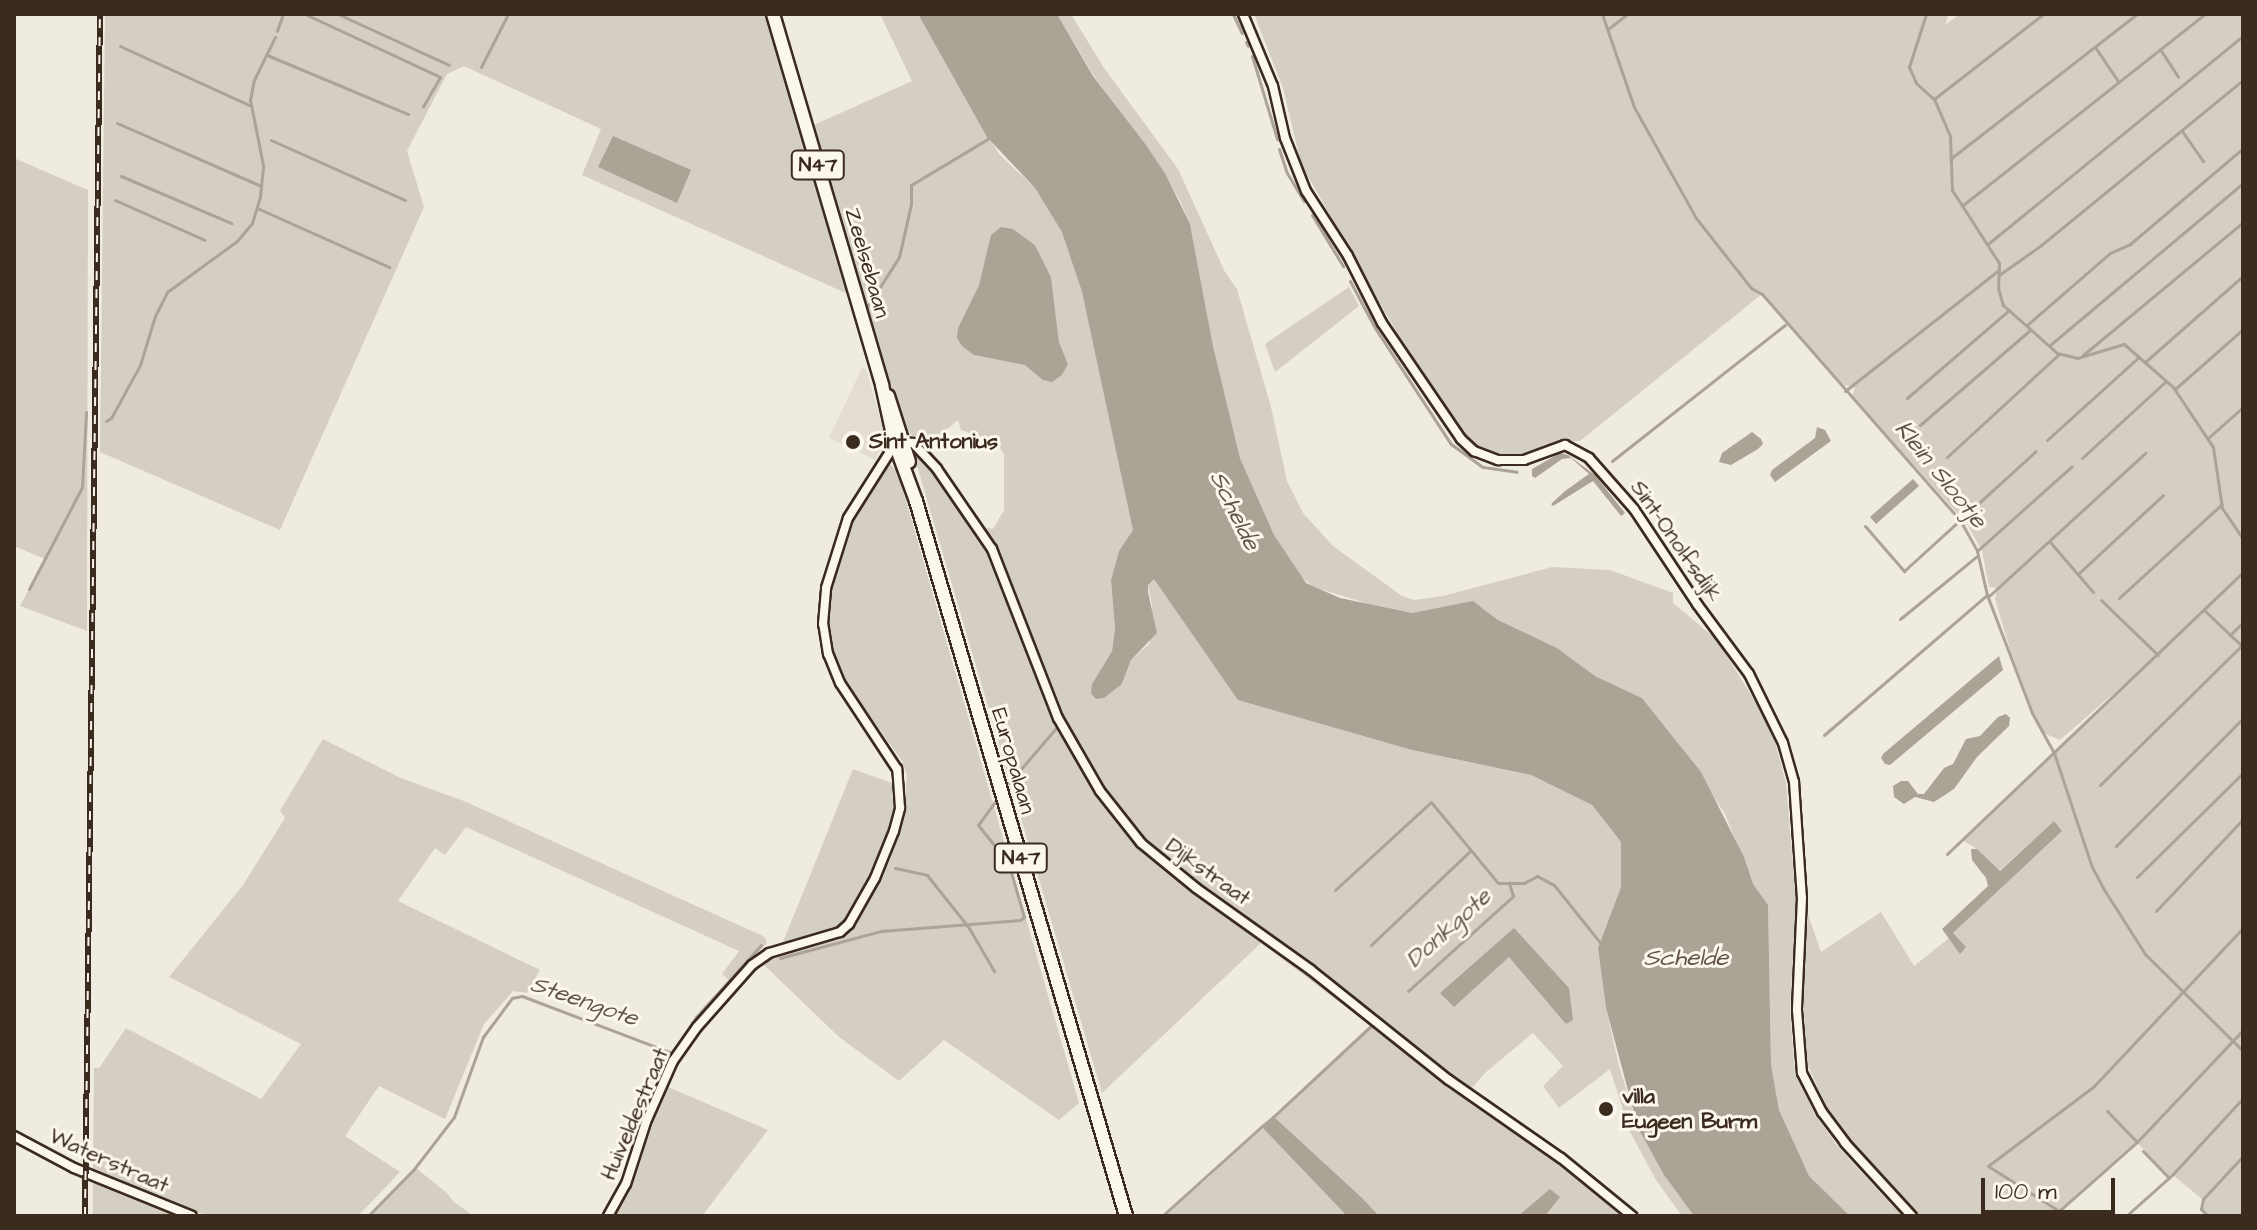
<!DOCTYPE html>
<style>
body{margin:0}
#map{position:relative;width:2257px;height:1230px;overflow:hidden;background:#f0ebe0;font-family:"Architects Daughter",sans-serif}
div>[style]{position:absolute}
.built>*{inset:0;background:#e2dcd1}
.green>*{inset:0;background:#d5cec3}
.water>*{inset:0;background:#aca397}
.stream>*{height:3px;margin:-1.5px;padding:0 1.5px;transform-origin:1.5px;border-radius:1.5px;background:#aca397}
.roads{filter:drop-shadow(2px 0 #3b2a1e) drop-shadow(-2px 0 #3b2a1e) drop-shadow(0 2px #3b2a1e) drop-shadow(0 -2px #3b2a1e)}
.minor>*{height:8px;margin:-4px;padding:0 4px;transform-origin:4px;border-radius:4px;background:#fbf7ec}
.primary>*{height:12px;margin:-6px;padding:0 6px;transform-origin:6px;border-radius:6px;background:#fbf7ec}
.rail>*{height:6px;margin-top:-3px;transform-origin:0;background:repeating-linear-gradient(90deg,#fbf7ec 0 9px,#3b2a1e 0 18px);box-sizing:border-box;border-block:2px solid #3b2a1e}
.dots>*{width:22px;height:22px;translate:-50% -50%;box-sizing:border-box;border:4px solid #fbf7ec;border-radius:50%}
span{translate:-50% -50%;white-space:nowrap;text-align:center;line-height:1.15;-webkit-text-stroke:6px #fbf7ec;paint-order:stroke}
.shield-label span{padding:2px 6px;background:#fbf7ec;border:2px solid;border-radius:6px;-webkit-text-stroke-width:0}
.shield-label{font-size:20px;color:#3b2a1e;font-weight:700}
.street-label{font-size:22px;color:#3b2a1e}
.poi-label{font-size:22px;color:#3b2a1e;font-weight:700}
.left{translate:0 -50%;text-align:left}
.water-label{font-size:24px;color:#635448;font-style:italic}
.frame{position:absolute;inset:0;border:16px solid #3b2a1e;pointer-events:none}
.scale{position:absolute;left:1981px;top:1178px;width:134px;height:36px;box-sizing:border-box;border:4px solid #3b2a1e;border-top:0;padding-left:10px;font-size:24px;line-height:28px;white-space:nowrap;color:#3b2a1e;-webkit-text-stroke:6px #fbf7ec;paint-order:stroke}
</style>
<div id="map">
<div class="built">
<i style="clip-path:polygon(862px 368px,866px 369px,886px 438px,875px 460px,829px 438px)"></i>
</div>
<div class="green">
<i style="clip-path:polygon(105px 14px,766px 14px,848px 294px,582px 175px,601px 129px,464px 66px,447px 74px,407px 151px,424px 207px,280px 530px,100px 452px)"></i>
<i style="clip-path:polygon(evenodd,880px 14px,918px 14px,999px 154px,1035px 188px,1063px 232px,1082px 292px,1134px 530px,1119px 551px,1111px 580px,1115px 629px,1112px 651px,1092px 684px,1122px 685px,1131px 660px,1150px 643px,1152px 605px,1148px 585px,1154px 578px,1239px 700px,1412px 750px,1531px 775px,1592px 805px,1621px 842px,1621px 887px,1598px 948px,1606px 1008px,1619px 1066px,1638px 1128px,1664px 1175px,1694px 1216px,1682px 1216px,1656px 1180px,1630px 1132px,1610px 1069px,1559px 1108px,1543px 1086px,1563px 1066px,1533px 1033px,1485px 1073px,1463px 1098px,1557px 1163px,1621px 1216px,1379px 1216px,1273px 1116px,1370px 1025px,1261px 943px,1102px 1093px,915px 459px,918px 455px,928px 459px,978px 526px,993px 529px,1004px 510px,1004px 454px,997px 443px,961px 430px,958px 420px,927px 446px,919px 444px,904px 426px,807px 128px,912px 81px,880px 14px,1013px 229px,1035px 245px,1051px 277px,1059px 342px,1068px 364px,1062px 375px,1052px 382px,1025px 365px,974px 355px,958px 328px,979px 285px,985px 263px,1013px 229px)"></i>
<i style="clip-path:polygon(1057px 14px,1071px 14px,1104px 68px,1178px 169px,1225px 272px,1237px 289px,1271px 407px,1287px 481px,1303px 513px,1333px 546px,1402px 596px,1414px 600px,1443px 596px,1552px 567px,1610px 570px,1673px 593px,1673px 603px,1717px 640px,1761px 711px,1776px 745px,1786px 783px,1796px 902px,1790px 1010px,1795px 1075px,1816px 1116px,1839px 1148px,1902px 1216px,1850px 1216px,1809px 1176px,1793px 1144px,1779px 1110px,1771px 1064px,1768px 905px,1753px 884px,1725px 814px,1681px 747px,1642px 698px,1595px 676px,1557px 648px,1498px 620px,1483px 608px,1412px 613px,1378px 607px,1314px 587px,1298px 575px,1274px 535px,1240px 458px,1213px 346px,1190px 224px,1181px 203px,1166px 175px,1094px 76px)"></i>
<i style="clip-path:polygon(1254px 14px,1949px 14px,1945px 25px,1960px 14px,2243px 14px,2243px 1216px,2208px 1216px,2201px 1209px,2202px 1199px,2173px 1175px,2168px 1178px,2137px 1142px,2052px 1216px,1916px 1216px,1831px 1116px,1807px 1064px,1803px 993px,1808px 914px,1821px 952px,1881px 912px,1914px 966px,1949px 938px,1961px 953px,1953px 933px,2061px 831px,2053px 822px,1999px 871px,1977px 849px,1962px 840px,2137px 673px,2060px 740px,2041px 732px,2011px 653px,1995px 599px,1997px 588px,1989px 587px,1982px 551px,1966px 522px,1967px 517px,1964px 513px,1958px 514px,1852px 396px,1855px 388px,1844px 385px,1819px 360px,1762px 294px,1580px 441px,1554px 443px,1517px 458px,1477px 448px,1427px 386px,1301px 164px,1283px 88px)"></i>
<i style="clip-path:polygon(14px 158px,88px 190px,87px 631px,20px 606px,45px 559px,14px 546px)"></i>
<i style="clip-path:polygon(1349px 287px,1359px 306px,1275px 372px,1265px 344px)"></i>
<i style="clip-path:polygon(887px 461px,897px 471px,909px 511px,1079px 1103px,1059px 1120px,944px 1040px,899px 1081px,839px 1037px,762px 963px,850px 932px,890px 860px,904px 817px,907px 776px,902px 761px,847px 684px,835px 657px,828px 627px,830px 594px,842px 549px,856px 515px)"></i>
<i style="clip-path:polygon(323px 739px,401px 778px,464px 801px,765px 937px,767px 943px,730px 981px,722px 974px,739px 951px,466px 827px,445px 855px,435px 848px,398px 901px,540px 970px,527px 993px,513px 991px,484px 1024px,445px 1119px,379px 1086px,345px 1136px,400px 1172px,358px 1216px,208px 1216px,93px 1171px,94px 1068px,99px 1068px,126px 1028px,261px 1099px,301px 1044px,169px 977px,243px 885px,285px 818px,280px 811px)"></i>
<i style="clip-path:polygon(853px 769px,900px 786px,900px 808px,875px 878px,840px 932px,781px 947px)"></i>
<i style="clip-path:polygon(666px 1086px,768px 1130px,702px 1216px,615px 1216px,629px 1191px)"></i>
<i style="clip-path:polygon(1261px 1126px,1347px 1216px,1162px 1216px,1208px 1178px)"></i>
<i style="clip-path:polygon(417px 1169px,447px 1193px,454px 1202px,474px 1216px,371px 1216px)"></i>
<i style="clip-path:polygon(93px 1181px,177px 1216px,93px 1216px)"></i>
</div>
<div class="water">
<i style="clip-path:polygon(918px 14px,1057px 14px,1093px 76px,1146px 145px,1166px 175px,1190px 224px,1213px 346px,1240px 458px,1274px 535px,1306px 583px,1340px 598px,1412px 613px,1473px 601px,1498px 620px,1557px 648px,1595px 676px,1642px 698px,1701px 772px,1744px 857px,1753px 884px,1768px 905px,1771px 1064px,1779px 1110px,1809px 1176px,1850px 1216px,1694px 1216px,1664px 1175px,1638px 1128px,1606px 1008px,1598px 948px,1621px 887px,1621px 842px,1592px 805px,1531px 775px,1412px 750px,1238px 700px,1154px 579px,1148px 585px,1148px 592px,1157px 633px,1131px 660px,1122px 684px,1104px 698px,1096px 699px,1091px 693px,1092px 684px,1112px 651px,1115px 629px,1111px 580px,1119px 551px,1133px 530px,1082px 292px,1062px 232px,1035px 188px,987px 137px)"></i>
<i style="clip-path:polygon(613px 136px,691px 170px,677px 203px,598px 167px)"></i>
<i style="clip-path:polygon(1001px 227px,1013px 229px,1035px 245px,1051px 277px,1059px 342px,1068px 364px,1062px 375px,1052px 382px,1043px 380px,1025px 365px,974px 355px,962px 346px,957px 338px,958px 328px,979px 285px,991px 235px)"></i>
<i style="clip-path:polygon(1817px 427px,1825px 430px,1831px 441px,1775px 482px,1770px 475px,1772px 470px,1815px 438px)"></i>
<i style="clip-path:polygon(1752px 432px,1761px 439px,1763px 444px,1758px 449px,1731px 465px,1719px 462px,1722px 453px)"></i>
<i style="clip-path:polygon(1560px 453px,1568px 455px,1595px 475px,1625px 513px,1621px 516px,1593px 481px,1553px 506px,1551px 504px,1565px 491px,1589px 474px,1571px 458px,1562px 459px,1535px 478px,1532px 476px,1532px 469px)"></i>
<i style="clip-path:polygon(1913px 479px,1919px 486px,1876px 524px,1870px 517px)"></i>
<i style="clip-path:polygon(1999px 656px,2003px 670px,1890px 765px,1885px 764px,1881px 758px,1883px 754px)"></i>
<i style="clip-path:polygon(2006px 714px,2010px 718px,2009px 726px,1977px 757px,1954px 789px,1934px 802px,1915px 797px,1904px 804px,1894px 797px,1893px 786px,1901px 781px,1908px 781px,1918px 794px,1924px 794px,1944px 768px,1953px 764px,1966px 739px,1980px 736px,1998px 717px)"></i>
<i style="clip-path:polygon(2054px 821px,2062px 831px,1953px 933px,1966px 947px,1960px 954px,1942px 929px,1988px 886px,1986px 878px,1972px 860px,1971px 849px,1977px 849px,2000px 871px)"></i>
<i style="clip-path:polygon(1514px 928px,1569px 988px,1573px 1020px,1566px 1024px,1509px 957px,1454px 1007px,1440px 993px)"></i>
<i style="clip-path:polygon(1273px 1116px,1362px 1198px,1379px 1216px,1347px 1216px,1261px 1126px)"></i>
<i style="clip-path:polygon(1550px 1189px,1560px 1197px,1545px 1216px,1518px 1216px)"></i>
</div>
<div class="stream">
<i style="left:305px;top:14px;width:149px;rotate:25deg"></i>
<i style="left:440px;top:77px;width:34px;rotate:120deg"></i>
<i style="left:338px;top:14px;width:122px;rotate:24.7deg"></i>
<i style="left:1233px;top:14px;width:21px;rotate:65deg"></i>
<i style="left:1602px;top:14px;width:98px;rotate:71deg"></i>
<i style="left:1634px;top:107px;width:127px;rotate:60.8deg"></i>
<i style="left:1696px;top:218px;width:89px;rotate:51.8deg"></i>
<i style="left:1751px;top:288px;width:13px;rotate:29deg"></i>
<i style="left:1762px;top:294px;width:300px;rotate:48.8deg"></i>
<i style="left:1960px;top:520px;width:35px;rotate:61deg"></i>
<i style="left:1977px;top:551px;width:45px;rotate:77.2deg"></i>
<i style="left:1987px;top:595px;width:126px;rotate:69.1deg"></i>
<i style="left:2032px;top:713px;width:46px;rotate:61.2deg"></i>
<i style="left:2054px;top:753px;width:120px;rotate:71.6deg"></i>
<i style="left:2092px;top:867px;width:24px;rotate:62deg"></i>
<i style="left:2103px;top:888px;width:78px;rotate:57.5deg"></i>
<i style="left:2145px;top:954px;width:138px;rotate:44.7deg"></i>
<i style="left:1926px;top:14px;width:56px;rotate:107.8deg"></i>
<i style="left:1909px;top:67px;width:17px;rotate:66deg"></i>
<i style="left:1916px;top:83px;width:24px;rotate:42deg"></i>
<i style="left:1934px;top:99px;width:40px;rotate:66.6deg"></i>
<i style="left:1950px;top:136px;width:54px;rotate:87.9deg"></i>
<i style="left:1952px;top:190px;width:87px;rotate:57.2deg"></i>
<i style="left:1999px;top:263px;width:25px;rotate:92deg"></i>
<i style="left:1998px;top:288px;width:18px;rotate:74deg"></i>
<i style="left:2003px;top:305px;width:72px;rotate:41.6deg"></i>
<i style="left:2057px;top:353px;width:21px;rotate:14deg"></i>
<i style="left:2077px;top:358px;width:49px;rotate:-16.6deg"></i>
<i style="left:2124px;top:344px;width:65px;rotate:41.3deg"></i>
<i style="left:2173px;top:387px;width:72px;rotate:56.3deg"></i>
<i style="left:2213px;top:447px;width:62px;rotate:81.6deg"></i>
<i style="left:2222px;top:508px;width:37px;rotate:56deg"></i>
<i style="left:1608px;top:29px;width:24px;rotate:-38deg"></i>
<i style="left:277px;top:31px;width:18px;rotate:-71deg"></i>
<i style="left:1246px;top:42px;width:4px;rotate:63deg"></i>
<i style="left:120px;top:46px;width:144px;rotate:24.6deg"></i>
<i style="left:2095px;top:47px;width:40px;rotate:56deg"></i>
<i style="left:2160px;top:49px;width:33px;rotate:57deg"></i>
<i style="left:267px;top:55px;width:153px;rotate:22.7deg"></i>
<i style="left:1252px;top:56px;width:87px;rotate:73.2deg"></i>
<i style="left:481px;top:67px;width:59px;rotate:-63deg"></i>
<i style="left:1934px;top:99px;width:138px;rotate:-37.9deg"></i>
<i style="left:117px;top:123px;width:157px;rotate:23.6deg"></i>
<i style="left:2182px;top:131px;width:37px;rotate:55deg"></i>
<i style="left:271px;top:140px;width:147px;rotate:24.1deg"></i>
<i style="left:1279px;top:149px;width:25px;rotate:72deg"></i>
<i style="left:1287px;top:173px;width:33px;rotate:59deg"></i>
<i style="left:1950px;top:159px;width:237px;rotate:-37.8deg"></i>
<i style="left:121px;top:176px;width:120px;rotate:23.1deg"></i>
<i style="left:115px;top:200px;width:98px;rotate:24deg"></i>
<i style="left:1963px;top:205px;width:308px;rotate:-38.3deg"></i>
<i style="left:257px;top:208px;width:145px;rotate:24.1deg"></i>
<i style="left:1312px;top:215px;width:60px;rotate:58.7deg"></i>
<i style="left:1989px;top:243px;width:328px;rotate:-39.2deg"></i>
<i style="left:1999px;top:275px;width:50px;rotate:-35.3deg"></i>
<i style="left:2040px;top:246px;width:262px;rotate:-39.3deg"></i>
<i style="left:1350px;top:281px;width:53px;rotate:62deg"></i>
<i style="left:1375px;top:328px;width:139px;rotate:56.8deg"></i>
<i style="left:1451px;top:444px;width:39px;rotate:36deg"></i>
<i style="left:1483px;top:467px;width:34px;rotate:8deg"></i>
<i style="left:864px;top:312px;width:65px;rotate:-57.5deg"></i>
<i style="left:899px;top:257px;width:54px;rotate:-77.2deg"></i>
<i style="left:911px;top:204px;width:19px;rotate:-90deg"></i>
<i style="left:911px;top:185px;width:93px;rotate:-31deg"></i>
<i style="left:2027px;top:325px;width:110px;rotate:-40.9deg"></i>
<i style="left:2110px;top:253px;width:22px;rotate:-24deg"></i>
<i style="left:2130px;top:244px;width:148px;rotate:-40.3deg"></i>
<i style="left:2050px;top:345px;width:252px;rotate:-40deg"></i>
<i style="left:2083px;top:355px;width:208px;rotate:-39.7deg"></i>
<i style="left:2145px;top:362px;width:130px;rotate:-41.3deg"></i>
<i style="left:2175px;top:389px;width:91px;rotate:-41.4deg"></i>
<i style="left:1845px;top:391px;width:196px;rotate:-38.2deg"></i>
<i style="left:1907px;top:398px;width:135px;rotate:-40.8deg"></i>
<i style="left:106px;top:421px;width:6px;rotate:-31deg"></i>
<i style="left:111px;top:418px;width:60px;rotate:-61.3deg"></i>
<i style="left:140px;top:365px;width:51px;rotate:-73deg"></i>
<i style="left:155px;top:316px;width:27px;rotate:-63deg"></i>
<i style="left:167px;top:292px;width:87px;rotate:-36.1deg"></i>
<i style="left:237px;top:241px;width:23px;rotate:-50deg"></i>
<i style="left:252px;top:223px;width:28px;rotate:-73deg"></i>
<i style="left:260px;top:196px;width:31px;rotate:-84deg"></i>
<i style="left:263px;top:165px;width:66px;rotate:-101.3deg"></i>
<i style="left:250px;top:100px;width:20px;rotate:-79deg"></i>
<i style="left:254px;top:80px;width:48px;rotate:-64deg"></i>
<i style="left:1920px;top:425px;width:145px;rotate:-40.8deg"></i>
<i style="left:2208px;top:438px;width:47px;rotate:-41.5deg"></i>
<i style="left:2047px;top:440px;width:124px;rotate:-42.1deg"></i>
<i style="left:1947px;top:457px;width:152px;rotate:-42.6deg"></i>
<i style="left:2082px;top:458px;width:114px;rotate:-42.5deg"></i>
<i style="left:1612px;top:461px;width:220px;rotate:-38.2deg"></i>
<i style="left:1865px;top:526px;width:60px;rotate:49.1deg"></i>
<i style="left:1904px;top:571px;width:178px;rotate:-42.3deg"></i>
<i style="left:2050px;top:542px;width:66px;rotate:49.3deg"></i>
<i style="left:1977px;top:551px;width:127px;rotate:-41.8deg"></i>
<i style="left:2078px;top:574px;width:116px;rotate:-42.9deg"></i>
<i style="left:29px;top:589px;width:115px;rotate:-62.5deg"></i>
<i style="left:82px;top:487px;width:75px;rotate:-86.9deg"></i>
<i style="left:1989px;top:596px;width:212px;rotate:-42.5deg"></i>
<i style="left:2119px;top:598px;width:139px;rotate:-42.4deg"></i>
<i style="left:2101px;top:600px;width:79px;rotate:44deg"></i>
<i style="left:2204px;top:610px;width:54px;rotate:43.5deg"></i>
<i style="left:1900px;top:619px;width:99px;rotate:-39.3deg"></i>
<i style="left:2230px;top:635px;width:18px;rotate:-45deg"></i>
<i style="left:1824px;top:735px;width:215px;rotate:-40.7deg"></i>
<i style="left:1009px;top:783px;width:72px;rotate:-49.5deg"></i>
<i style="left:2100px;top:785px;width:198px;rotate:-44.6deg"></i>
<i style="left:2116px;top:846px;width:180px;rotate:-45.2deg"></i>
<i style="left:1947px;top:854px;width:409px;rotate:-43.6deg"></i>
<i style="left:895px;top:868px;width:33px;rotate:12deg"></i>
<i style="left:927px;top:875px;width:68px;rotate:51.6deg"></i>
<i style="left:969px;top:928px;width:50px;rotate:59.8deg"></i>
<i style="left:2137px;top:877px;width:148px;rotate:-44.5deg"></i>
<i style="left:1335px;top:890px;width:130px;rotate:-42.5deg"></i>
<i style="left:1431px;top:802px;width:105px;rotate:50.4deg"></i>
<i style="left:1498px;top:883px;width:26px"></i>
<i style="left:1524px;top:883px;width:15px;rotate:-28deg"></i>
<i style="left:1537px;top:876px;width:19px;rotate:28deg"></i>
<i style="left:1554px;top:885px;width:77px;rotate:51.3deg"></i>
<i style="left:2156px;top:911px;width:127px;rotate:-46.6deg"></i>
<i style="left:1371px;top:945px;width:137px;rotate:-43.5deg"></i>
<i style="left:780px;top:958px;width:105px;rotate:-15deg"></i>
<i style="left:881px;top:931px;width:139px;rotate:-4.5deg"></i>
<i style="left:1020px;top:920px;width:5px;rotate:-37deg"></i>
<i style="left:1024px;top:917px;width:57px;rotate:-106.2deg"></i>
<i style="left:1008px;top:862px;width:48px;rotate:-129deg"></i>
<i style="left:978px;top:825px;width:29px;rotate:-54deg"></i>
<i style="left:1408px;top:991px;width:142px;rotate:-42.1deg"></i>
<i style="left:1513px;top:896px;width:14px;rotate:-107deg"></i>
<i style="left:2107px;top:1111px;width:43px;rotate:45.9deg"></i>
<i style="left:2137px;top:1142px;width:154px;rotate:-46.6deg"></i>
<i style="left:1272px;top:1118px;width:135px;rotate:-42.9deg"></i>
<i style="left:2137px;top:1142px;width:104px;rotate:138.5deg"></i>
<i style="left:2059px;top:1211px;width:84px;rotate:-147.6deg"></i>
<i style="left:1988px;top:1166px;width:133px;rotate:-37deg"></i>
<i style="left:2094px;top:1086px;width:217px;rotate:-46.7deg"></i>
<i style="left:2143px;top:1151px;width:36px;rotate:46deg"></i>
<i style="left:368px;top:1216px;width:66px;rotate:-45.6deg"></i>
<i style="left:414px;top:1169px;width:66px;rotate:-52.4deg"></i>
<i style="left:454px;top:1117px;width:85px;rotate:-70.1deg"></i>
<i style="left:483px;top:1037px;width:49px;rotate:-53.4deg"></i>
<i style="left:512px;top:998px;width:10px;rotate:-11deg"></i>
<i style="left:522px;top:996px;width:160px;rotate:20.8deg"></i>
<i style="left:672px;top:1053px;width:43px;rotate:-56.3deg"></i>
<i style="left:696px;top:1017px;width:97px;rotate:-47.9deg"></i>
<i style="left:1162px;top:1216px;width:136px;rotate:-42deg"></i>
<i style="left:2126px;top:1216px;width:63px;rotate:-41.8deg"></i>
<i style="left:2173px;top:1174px;width:103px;rotate:-47.4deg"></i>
<i style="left:2208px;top:1216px;width:10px;rotate:-135deg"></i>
<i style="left:2201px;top:1209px;width:10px;rotate:-79deg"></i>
<i style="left:2203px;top:1199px;width:59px;rotate:-47.1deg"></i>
</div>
<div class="roads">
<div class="minor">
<i style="left:1243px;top:14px;width:78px;rotate:67.4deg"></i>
<i style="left:1273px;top:86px;width:53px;rotate:77deg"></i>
<i style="left:1285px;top:138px;width:57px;rotate:68.4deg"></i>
<i style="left:1306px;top:191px;width:77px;rotate:57.1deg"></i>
<i style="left:1348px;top:256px;width:75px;rotate:63.1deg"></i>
<i style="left:1382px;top:323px;width:140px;rotate:55.7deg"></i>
<i style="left:1461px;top:439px;width:18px;rotate:43deg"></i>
<i style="left:1474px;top:451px;width:26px;rotate:21deg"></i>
<i style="left:1498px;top:460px;width:26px"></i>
<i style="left:1524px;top:460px;width:44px;rotate:-20.1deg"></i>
<i style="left:1565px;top:445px;width:27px;rotate:28deg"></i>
<i style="left:1589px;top:458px;width:68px;rotate:48.6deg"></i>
<i style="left:1634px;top:509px;width:114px;rotate:56.4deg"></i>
<i style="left:1697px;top:604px;width:87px;rotate:53.4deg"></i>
<i style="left:1749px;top:674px;width:77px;rotate:63.8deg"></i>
<i style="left:1783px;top:743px;width:41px;rotate:74.2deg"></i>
<i style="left:1794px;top:782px;width:116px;rotate:86.1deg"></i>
<i style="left:1802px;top:898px;width:112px;rotate:92.6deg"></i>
<i style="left:1797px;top:1010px;width:63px;rotate:85.5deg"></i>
<i style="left:1802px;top:1073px;width:44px;rotate:62.9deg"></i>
<i style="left:1822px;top:1112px;width:39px;rotate:53deg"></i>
<i style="left:1845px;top:1143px;width:99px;rotate:47.5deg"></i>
<i style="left:903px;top:442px;width:10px;rotate:6deg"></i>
<i style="left:913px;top:443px;width:35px;rotate:47deg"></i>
<i style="left:937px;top:469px;width:97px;rotate:55.5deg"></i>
<i style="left:992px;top:549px;width:181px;rotate:68.7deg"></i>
<i style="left:1058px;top:718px;width:84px;rotate:60.1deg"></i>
<i style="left:1100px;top:791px;width:66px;rotate:51.7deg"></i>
<i style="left:1141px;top:843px;width:71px;rotate:39.3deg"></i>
<i style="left:1196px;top:888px;width:141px;rotate:35.5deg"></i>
<i style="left:1311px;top:970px;width:176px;rotate:38.6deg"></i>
<i style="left:1449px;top:1080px;width:136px;rotate:34.9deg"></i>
<i style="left:1561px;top:1158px;width:92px;rotate:39.2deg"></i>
<i style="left:14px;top:1136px;width:68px;rotate:28.1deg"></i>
<i style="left:74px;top:1168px;width:127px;rotate:22.1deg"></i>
<i style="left:608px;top:1216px;width:37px;rotate:-61deg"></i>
<i style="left:626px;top:1184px;width:65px;rotate:-72.1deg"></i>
<i style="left:646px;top:1122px;width:67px;rotate:-66.1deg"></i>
<i style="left:673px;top:1061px;width:42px;rotate:-54.8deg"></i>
<i style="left:697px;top:1027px;width:83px;rotate:-48.4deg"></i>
<i style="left:752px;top:965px;width:21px;rotate:-35deg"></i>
<i style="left:769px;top:953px;width:74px;rotate:-16.5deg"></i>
<i style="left:840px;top:932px;width:12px;rotate:-42deg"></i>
<i style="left:849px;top:924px;width:53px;rotate:-60.5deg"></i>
<i style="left:875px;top:878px;width:51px;rotate:-68deg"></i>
<i style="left:894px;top:831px;width:24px;rotate:-75deg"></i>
<i style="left:900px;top:808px;width:39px;rotate:-94deg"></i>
<i style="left:897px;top:769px;width:103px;rotate:-123.5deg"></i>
<i style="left:840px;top:683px;width:31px;rotate:-112deg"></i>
<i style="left:828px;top:654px;width:30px;rotate:-99deg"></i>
<i style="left:823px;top:624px;width:36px;rotate:-85deg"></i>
<i style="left:826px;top:588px;width:73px;rotate:-72.6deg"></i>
<i style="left:848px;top:518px;width:88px;rotate:-57.6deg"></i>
</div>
<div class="primary">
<i style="left:773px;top:14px;width:387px;rotate:73.6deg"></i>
<i style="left:882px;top:385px;width:60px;rotate:77.6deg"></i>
<i style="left:895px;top:444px;width:61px;rotate:69.8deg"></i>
<i style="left:916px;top:501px;width:745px;rotate:73.63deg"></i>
<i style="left:888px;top:396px;width:69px;rotate:72.3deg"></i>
</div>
</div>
<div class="rail">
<i style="left:85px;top:1216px;width:1202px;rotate:-89.29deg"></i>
</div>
<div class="dots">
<i style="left:853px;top:442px;background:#3b2a1e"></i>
<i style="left:1606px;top:1109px;background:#3b2a1e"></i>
</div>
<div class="shield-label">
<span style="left:818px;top:165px">N47</span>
<span style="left:1021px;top:858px">N47</span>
</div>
<div class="street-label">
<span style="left:867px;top:263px;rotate:74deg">Zeelsebaan</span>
<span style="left:1676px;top:541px;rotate:55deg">Sint-Onolfsdijk</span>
<span style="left:1013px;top:761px;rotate:74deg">Europalaan</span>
<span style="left:1208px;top:872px;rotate:36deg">Dijkstraat</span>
<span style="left:635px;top:1114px;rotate:-67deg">Huiveldestraat</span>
<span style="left:109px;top:1161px;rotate:24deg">Waterstraat</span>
</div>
<div class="poi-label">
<span class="left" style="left:869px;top:442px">Sint Antonius</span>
<span class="left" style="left:1622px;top:1109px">villa<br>Eugeen Burm</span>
</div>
<div class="water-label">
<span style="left:1940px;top:475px;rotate:51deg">Klein Slootje</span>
<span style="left:1234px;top:511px;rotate:64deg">Schelde</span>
<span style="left:1449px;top:929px;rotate:-42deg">Donkgote</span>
<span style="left:1686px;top:959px">Schelde</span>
<span style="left:584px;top:1002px;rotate:19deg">Steengote</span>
</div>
<div class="frame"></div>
<div class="scale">100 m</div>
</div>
